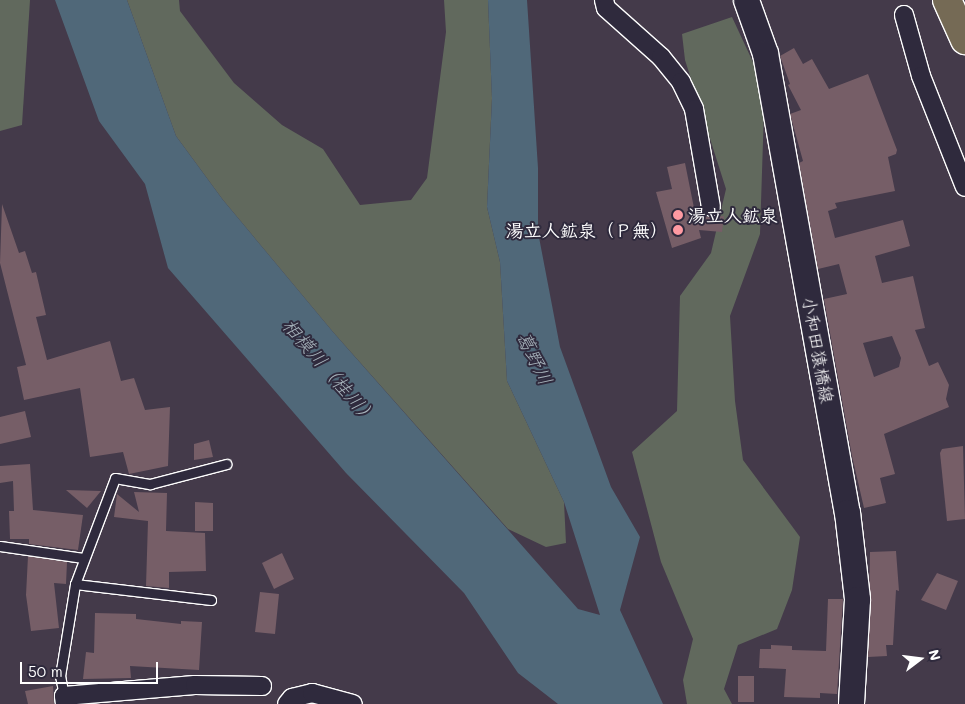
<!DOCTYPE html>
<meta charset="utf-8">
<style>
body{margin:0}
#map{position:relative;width:965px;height:704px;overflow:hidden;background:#443a4a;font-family:Mali,"Klee One",sans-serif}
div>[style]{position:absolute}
.green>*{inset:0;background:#61695d}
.water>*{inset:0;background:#506879}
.building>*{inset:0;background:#765e67}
.roads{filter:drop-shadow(1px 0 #fff) drop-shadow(-1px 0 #fff) drop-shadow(0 1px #fff) drop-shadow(0 -1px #fff)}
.lane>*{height:9px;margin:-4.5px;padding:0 4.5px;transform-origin:4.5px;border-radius:4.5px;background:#2f2a3d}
.street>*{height:18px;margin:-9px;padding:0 9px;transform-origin:9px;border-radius:9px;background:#2f2a3d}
.secondary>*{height:25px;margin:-12.5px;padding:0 12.5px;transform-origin:12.5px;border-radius:12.5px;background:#2f2a3d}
.highway>*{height:28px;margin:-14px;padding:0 14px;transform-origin:14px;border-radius:14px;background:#756a55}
.dots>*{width:14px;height:14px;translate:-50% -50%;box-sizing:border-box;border:2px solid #2f2a3d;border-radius:50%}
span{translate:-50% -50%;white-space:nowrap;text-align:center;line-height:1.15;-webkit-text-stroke:4px #2f2a3d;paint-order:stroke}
.poi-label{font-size:18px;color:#fff;font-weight:700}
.left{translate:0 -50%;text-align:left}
.right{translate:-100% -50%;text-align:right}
.street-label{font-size:18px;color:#fff}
.water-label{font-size:19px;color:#a8b4bc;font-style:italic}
.north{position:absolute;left:895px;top:634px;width:50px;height:50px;-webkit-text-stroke:4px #2f2a3d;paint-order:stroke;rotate:75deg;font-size:14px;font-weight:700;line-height:20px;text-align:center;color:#fff}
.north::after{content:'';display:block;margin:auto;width:18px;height:22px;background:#fff;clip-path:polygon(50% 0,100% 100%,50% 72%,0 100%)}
.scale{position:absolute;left:20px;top:662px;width:138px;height:22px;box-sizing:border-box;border:2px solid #fff;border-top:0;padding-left:6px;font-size:15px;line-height:18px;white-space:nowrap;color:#fff;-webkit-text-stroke:4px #2f2a3d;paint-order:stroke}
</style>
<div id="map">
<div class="green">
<i style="clip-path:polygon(0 0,30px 0,22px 125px,0 131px)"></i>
<i style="clip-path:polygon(127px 0,179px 0,180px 11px,234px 83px,282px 125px,323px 149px,360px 205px,411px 200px,427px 178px,446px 32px,444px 0,488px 0,492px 98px,487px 207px,500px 262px,507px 381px,564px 502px,566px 543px,546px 547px,508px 529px,333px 332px,223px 200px,176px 136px)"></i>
<i style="clip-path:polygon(732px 17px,759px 75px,764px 110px,760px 234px,730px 316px,735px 401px,743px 460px,800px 537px,792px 590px,777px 629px,738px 645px,724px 689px,732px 704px,687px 704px,683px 680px,693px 639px,661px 562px,632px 452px,677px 411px,680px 296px,711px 253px,726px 189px,685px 60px,682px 34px)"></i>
</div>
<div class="water">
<i style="clip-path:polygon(55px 0,127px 0,176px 136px,223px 200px,333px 332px,578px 609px,600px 615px,564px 502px,507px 381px,500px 262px,487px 207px,492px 99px,488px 0,527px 0,538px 168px,538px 232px,560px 347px,611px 487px,640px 537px,620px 610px,663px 704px,558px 704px,518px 673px,464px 593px,346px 473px,168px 268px,145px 184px,99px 121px)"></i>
</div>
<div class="building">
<i style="clip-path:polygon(evenodd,794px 48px,803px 64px,812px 59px,829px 89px,868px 74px,897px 150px,896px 154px,888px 157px,895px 191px,835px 203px,837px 208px,828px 211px,835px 238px,903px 220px,910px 246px,875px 256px,882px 283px,913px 276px,925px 328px,915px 330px,929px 366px,938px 362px,949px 385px,946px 399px,949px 407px,884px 434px,895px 474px,880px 478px,886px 503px,864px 508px,852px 456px,824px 299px,847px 294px,839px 264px,818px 269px,799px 163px,803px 161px,790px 114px,801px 110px,788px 85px,790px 84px,780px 56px,794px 48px,892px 336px,901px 358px,899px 367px,874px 377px,863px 343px,892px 336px)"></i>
<i style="clip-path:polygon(685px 163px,695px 213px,708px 217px,724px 216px,722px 232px,699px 230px,701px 238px,672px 248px,656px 192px,672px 189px,667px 167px)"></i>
<i style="clip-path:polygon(2px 204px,19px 253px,25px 251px,32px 273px,36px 272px,46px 315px,36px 317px,47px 360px,110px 341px,121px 381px,134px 378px,145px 410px,170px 407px,168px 466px,129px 474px,123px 452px,90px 457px,80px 388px,24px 400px,17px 367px,26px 365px,0 263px)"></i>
<i style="clip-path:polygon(25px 411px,31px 437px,0 444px,0 417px)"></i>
<i style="clip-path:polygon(209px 440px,213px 457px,194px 460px,194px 444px)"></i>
<i style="clip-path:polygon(963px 446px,965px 519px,947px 521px,940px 453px,942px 449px)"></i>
<i style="clip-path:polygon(30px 464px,33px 510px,83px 515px,78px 550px,29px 544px,29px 539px,10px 539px,9px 511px,14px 511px,13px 481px,0 483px,0 466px)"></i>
<i style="clip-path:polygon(66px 490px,101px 491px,87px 508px)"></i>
<i style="clip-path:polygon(134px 492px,167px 493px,166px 531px,205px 533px,206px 571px,169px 572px,169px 588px,146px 586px,148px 521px,114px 517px,117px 494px,139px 512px)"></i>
<i style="clip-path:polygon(195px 502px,213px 503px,213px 531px,195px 531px)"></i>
<i style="clip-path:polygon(896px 551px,899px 591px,896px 590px,893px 645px,886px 645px,887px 656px,868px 657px,870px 552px)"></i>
<i style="clip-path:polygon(282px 553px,294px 579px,274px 589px,262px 563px)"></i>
<i style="clip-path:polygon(28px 556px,67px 562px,66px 584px,54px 583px,59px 628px,31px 631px,26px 595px)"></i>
<i style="clip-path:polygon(937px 573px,958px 581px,946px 610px,921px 600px)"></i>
<i style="clip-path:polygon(260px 592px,279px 594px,275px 634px,255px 632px)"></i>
<i style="clip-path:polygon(828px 599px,843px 599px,837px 694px,820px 693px,820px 698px,784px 697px,786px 669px,759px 668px,760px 649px,771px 649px,771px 645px,792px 646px,792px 650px,826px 651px)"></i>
<i style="clip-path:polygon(95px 613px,136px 614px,136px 619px,181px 624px,181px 621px,202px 622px,199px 670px,130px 666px,131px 678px,83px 679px,86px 652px,94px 653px)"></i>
<i style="clip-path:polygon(738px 676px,754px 676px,754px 702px,738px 702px)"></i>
<i style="clip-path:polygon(53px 686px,54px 704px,28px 704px,25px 691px)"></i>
</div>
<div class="roads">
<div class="lane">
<i style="left:0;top:546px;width:84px;rotate:8.2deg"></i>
<i style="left:75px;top:584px;width:137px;rotate:6.7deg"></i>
<i style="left:64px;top:696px;width:20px;rotate:-101deg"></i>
<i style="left:60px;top:676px;width:93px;rotate:-80.7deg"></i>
<i style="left:75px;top:584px;width:113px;rotate:-69.3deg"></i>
<i style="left:115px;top:478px;width:36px;rotate:10deg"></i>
<i style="left:150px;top:484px;width:79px;rotate:-14.7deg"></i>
</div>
<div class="street">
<i style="left:604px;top:0;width:8px;rotate:76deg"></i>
<i style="left:606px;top:8px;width:74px;rotate:41.7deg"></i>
<i style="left:661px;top:57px;width:32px;rotate:51deg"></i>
<i style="left:681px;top:82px;width:30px;rotate:64deg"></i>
<i style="left:694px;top:109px;width:99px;rotate:80.2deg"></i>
<i style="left:904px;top:15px;width:63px;rotate:74.4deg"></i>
<i style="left:921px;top:76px;width:119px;rotate:68.4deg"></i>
<i style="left:65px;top:704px;width:8px;rotate:-97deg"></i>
<i style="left:64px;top:696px;width:131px;rotate:-4.8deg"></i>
<i style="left:195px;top:685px;width:67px;rotate:0.9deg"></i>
<i style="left:287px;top:704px;width:8px;rotate:-50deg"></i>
<i style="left:292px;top:698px;width:21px;rotate:-14deg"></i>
<i style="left:312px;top:693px;width:42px;rotate:15deg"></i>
</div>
<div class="secondary">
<i style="left:746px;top:0;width:56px;rotate:70.3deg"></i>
<i style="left:765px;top:53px;width:466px;rotate:79.9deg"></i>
<i style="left:847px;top:512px;width:88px;rotate:83.4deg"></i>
<i style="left:857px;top:599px;width:105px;rotate:93.3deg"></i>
</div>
<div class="highway">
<i style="left:947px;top:0;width:44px;rotate:65.8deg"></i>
</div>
</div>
<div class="dots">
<i style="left:678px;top:215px;background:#ff9aa2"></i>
<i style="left:678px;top:230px;background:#ff9aa2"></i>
</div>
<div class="poi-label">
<span class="left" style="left:688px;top:215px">湯立人鉱泉</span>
<span class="right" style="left:668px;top:230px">湯立人鉱泉（Ｐ無）</span>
</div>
<div class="street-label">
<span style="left:818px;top:350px;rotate:80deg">小和田猿橋線</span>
</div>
<div class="water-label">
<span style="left:535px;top:358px;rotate:64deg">葛野川</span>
<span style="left:330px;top:371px;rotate:49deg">相模川（桂川）</span>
</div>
<div class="north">N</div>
<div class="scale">50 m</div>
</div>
